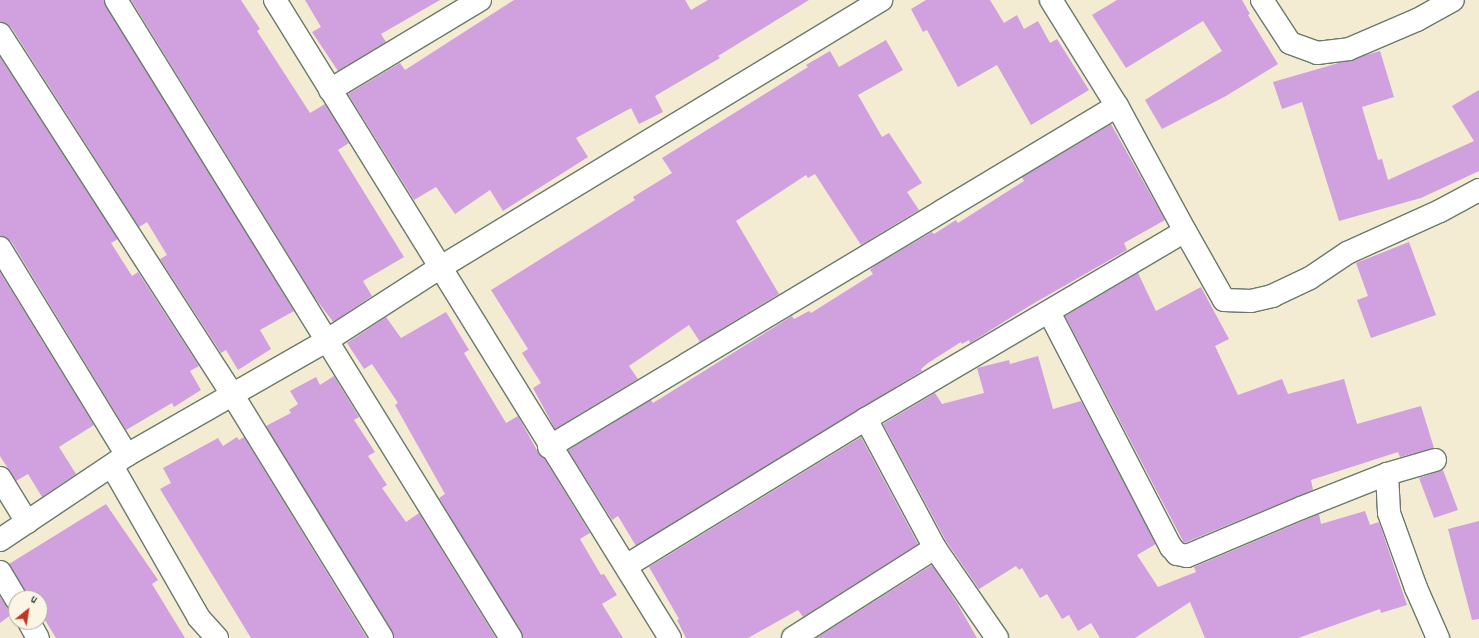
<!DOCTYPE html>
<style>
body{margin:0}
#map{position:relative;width:1479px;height:638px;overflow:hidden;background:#f3ecd2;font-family:Dekko,sans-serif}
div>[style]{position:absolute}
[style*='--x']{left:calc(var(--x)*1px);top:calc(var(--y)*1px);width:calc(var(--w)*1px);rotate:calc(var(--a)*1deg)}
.building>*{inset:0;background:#d0a1de}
.roads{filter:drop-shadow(1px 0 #697a6b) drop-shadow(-1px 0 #697a6b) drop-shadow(0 1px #697a6b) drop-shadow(0 -1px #697a6b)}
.minor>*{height:22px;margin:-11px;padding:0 11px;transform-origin:11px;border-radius:11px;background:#fff}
span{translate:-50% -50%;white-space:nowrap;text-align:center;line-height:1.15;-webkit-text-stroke:3px #fcf5e5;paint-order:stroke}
.north{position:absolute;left:8px;top:590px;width:40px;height:40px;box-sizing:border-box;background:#fcf5e5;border:1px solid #a4ab9e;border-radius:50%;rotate:30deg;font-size:11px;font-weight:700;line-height:16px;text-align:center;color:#1f3d34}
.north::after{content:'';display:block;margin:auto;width:14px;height:18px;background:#c8321e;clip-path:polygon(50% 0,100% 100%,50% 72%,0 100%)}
</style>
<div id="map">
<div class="building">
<div style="clip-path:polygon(0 0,104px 0,294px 311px,260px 330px,271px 349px,238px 370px,226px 350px,221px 353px,160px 259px,167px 255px,147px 222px,139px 227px,11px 27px,0 22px)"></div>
<div style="clip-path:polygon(131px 0,241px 0,260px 29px,257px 31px,310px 113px,325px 104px,349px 143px,338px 150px,404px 257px,363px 281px,372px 296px,333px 322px,331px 319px,315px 298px)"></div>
<div style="clip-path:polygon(305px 0,440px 0,381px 34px,386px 42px,338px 71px,312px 32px,321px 27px)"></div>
<div style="clip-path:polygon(514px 0,685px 0,691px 10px,708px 0,809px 0,718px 56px,720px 58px,655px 96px,663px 112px,639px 124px,631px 108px,576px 138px,588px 157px,503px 211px,490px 190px,455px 214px,436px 187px,414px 200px,348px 94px,400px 63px,405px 70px)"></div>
<div style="clip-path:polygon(926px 0,990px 0,1004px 23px,1017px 15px,1024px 29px,1038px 21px,1050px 43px,1057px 39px,1089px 90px,1031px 125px,997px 65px,958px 87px,927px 30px,923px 32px,911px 9px)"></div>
<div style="clip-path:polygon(1117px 0,1242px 0,1250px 14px,1248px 15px,1278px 64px,1226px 96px,1162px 129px,1145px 100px,1222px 51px,1203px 21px,1126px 68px,1092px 15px)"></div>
<div style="clip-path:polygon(886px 40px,903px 70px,858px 95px,882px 137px,889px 133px,922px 183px,907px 192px,919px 210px,861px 245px,815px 174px,808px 178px,806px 175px,736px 221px,779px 294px,700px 342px,689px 325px,629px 366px,638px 379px,555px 429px,533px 388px,541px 383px,522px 353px,528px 349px,491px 290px,635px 200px,633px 197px,672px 173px,662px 158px,808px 67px,806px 65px,830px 51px,839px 67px)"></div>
<div style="clip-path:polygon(1380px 51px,1394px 97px,1362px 107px,1378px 160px,1382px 159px,1388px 180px,1474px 141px,1452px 106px,1479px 90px,1479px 171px,1421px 198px,1339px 221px,1302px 102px,1282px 109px,1273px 82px)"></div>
<div style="clip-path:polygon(0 57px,118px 239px,111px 243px,132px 276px,138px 272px,199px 366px,190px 371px,201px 390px,174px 407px,172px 403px,126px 430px,11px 241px,0 236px)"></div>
<div style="clip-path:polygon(1111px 124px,1165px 220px,1124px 243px,1127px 250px,1031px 305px,970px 343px,969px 340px,962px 344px,961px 342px,928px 363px,921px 369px,922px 371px,636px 546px,618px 516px,612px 520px,568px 450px,651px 400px,653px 403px,792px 316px,794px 319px,809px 311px,811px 313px,873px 274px,870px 270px,874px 266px,932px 232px,934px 234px,956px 220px,958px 223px,1024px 181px,1022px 177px)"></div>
<div style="clip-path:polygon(1409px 242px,1436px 315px,1371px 338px,1357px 300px,1368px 296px,1356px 263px)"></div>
<div style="clip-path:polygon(0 272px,94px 425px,59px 447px,76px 474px,42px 497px,28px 474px,16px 481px,0 456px)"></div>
<div style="clip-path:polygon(1138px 273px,1156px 311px,1201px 287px,1229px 339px,1215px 346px,1238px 395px,1282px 379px,1288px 394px,1344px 379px,1357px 424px,1421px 406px,1434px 448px,1400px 457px,1398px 452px,1311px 480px,1313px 490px,1184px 543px,1065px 316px)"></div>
<div style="clip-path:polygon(446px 312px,469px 350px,464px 353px,506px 423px,518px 416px,539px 454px,544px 458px,590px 533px,580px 539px,601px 575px,604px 574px,617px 595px,602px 604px,623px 638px,523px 638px,439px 498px,445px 494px,395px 405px,398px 403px,372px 364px,364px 369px,347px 343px,386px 317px,401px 338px)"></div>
<div style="clip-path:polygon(1038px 356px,1053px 409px,1081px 401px,1156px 544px,1137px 555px,1158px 587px,1196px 572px,1194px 567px,1319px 514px,1321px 524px,1365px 511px,1370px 525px,1379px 522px,1407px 605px,1381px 613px,1380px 609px,1298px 638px,1205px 638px,1190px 602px,1135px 638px,1100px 638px,1091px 623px,1078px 631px,1069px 615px,1062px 619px,1047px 594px,1040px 598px,1022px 568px,1019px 570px,1016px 566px,979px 589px,946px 541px,883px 424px,935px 393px,942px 404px,984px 393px,977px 368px,1009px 360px,1010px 364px)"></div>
<div style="clip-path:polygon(334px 376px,359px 417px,354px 420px,375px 452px,368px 456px,387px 485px,382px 488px,406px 522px,419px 513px,496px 638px,394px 638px,266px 426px,291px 413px,289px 410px,298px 404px,290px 391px,316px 377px,320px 385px)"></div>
<div style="clip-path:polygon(237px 437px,239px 440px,244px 437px,367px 638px,251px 638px,160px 489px,171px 483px,163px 468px,218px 438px,223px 446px)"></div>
<div style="clip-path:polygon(861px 437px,918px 544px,803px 617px,798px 610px,748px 638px,686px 638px,677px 620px,679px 619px,649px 567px)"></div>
<div style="clip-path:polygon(1443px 470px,1458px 510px,1434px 518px,1419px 478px)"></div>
<div style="clip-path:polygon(106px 504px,158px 580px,152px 584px,185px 638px,56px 638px,40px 612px,40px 598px,28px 598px,9px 564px)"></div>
<div style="clip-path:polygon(1479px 521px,1479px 619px,1472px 620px,1448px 529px)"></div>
<div style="clip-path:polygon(932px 565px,957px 603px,977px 638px,816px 638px)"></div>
<div style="clip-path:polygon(0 597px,10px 610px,16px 611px,0 623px)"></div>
</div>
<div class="roads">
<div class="minor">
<div style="--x:116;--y:0;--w:750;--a:58.24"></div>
<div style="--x:275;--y:0;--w:750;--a:58.24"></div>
<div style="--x:1262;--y:0;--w:51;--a:56.9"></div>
<div style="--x:1290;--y:43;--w:29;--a:20"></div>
<div style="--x:1317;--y:53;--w:32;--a:-7"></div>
<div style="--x:1349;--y:49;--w:74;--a:-23.1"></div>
<div style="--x:1417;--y:20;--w:41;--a:-29.1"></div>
<div style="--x:0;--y:34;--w:428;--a:57.2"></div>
<div style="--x:232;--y:394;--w:286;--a:58.4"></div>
<div style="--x:330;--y:90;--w:175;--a:-31"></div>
<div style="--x:1185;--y:231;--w:79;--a:60.5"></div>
<div style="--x:1224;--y:300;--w:27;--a:2"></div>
<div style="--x:1251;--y:301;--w:22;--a:-13"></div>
<div style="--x:1272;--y:296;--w:42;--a:-25.3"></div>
<div style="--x:1310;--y:278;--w:45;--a:-34"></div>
<div style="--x:1347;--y:253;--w:102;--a:-24.3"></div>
<div style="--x:1440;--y:211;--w:44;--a:-28.3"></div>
<div style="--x:0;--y:248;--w:243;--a:58.5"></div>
<div style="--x:1049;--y:312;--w:265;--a:62.6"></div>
<div style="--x:1171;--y:547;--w:9;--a:49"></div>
<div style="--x:1177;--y:554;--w:10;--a:11"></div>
<div style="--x:1187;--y:556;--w:124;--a:-22.8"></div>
<div style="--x:1301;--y:508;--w:92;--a:-21.6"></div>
<div style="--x:1387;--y:474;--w:50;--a:-16.3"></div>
<div style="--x:866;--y:419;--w:146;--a:61.9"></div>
<div style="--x:935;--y:548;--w:109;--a:55.4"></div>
<div style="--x:549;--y:447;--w:662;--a:-30.98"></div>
<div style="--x:1117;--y:106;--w:125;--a:-121.9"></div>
<div style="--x:112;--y:466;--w:175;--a:60.2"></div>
<div style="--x:199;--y:618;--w:27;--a:48"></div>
<div style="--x:1387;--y:474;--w:39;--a:87"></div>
<div style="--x:1389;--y:513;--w:80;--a:70.2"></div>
<div style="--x:1416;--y:588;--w:55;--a:66.3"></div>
<div style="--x:0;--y:478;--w:52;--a:58.5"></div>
<div style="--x:0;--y:540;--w:153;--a:-33.8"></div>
<div style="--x:127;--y:455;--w:229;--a:-29.8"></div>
<div style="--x:326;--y:341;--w:137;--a:-32.8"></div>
<div style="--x:441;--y:267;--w:515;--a:-31.25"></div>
<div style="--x:626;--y:566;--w:281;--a:-31.5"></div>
<div style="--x:866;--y:419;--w:370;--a:-30.5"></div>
<div style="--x:1185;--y:231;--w:142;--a:-118.5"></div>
<div style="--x:0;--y:572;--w:31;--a:59"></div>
<div style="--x:29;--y:622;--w:18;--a:61"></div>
<div style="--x:793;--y:638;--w:168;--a:-32.4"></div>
</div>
</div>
<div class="north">U</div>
</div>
